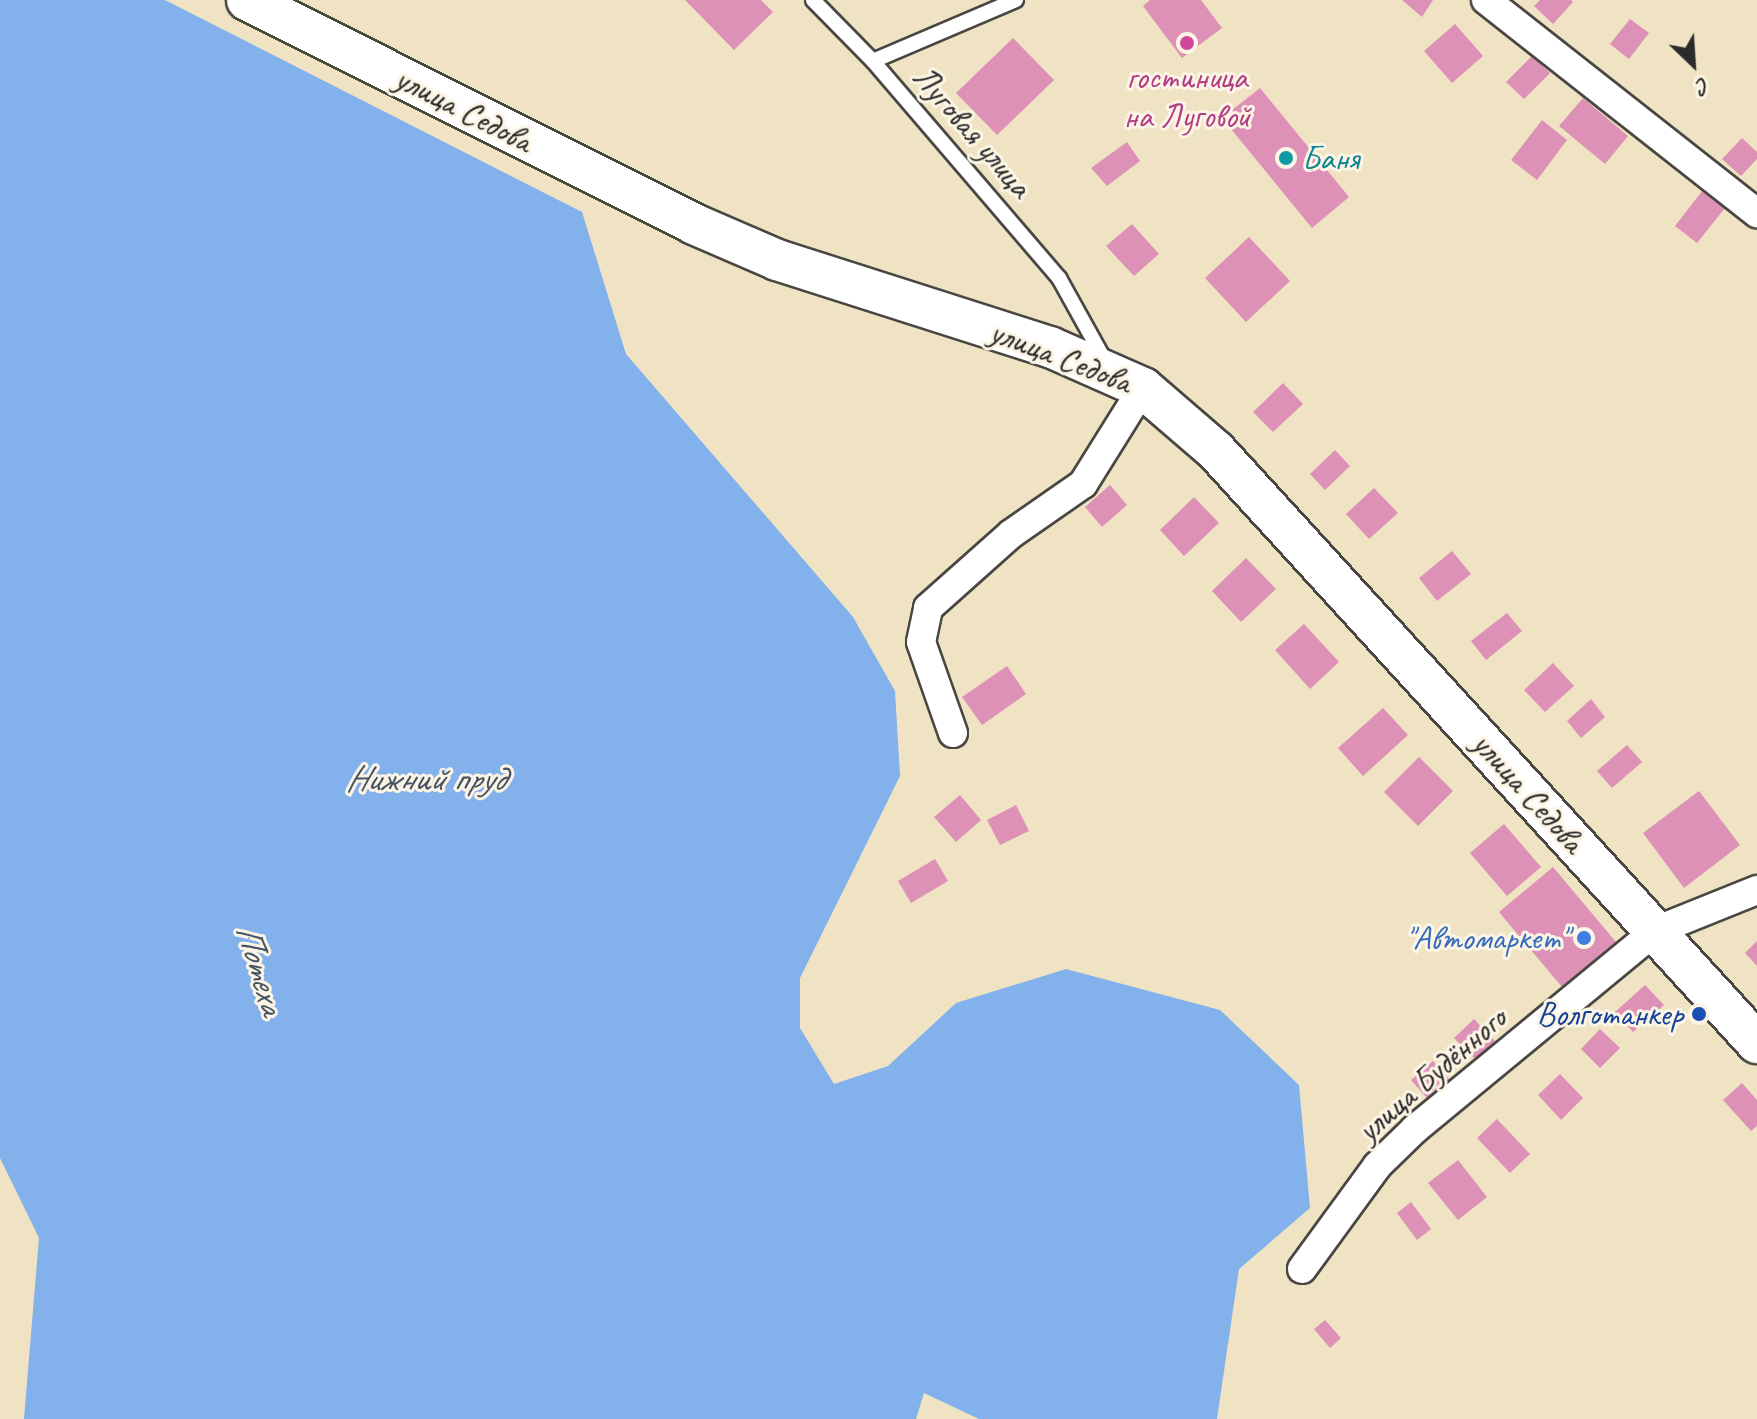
<!DOCTYPE html>
<meta charset="utf-8">
<style>
body{margin:0}
#map{position:relative;width:1757px;height:1419px;overflow:hidden;background:#efe3c4;font-family:Caveat,sans-serif}
div>[style]{position:absolute}
[style*='--x']{left:calc(var(--x)*1px);top:calc(var(--y)*1px);width:calc(var(--w)*1px);rotate:calc(var(--a)*1deg)}
.water>*{inset:0;background:#82b1ec}
.building>*{inset:0;background:#dd91b6}
.roads{filter:drop-shadow(2px 0 #484742) drop-shadow(-2px 0 #484742) drop-shadow(0 2px #484742) drop-shadow(0 -2px #484742)}
.lane>*{height:14px;margin:-7px;padding:0 7px;transform-origin:7px;border-radius:7px;background:#fff}
.street>*{height:28px;margin:-14px;padding:0 14px;transform-origin:14px;border-radius:14px;background:#fff}
.secondary>*{height:40px;margin:-20px;padding:0 20px;transform-origin:20px;border-radius:20px;background:#fff}
.dots>*{width:22px;height:22px;translate:-50% -50%;box-sizing:border-box;border:4px solid #fcf5e5;border-radius:50%}
span{translate:-50% -50%;white-space:nowrap;text-align:center;line-height:1.15;-webkit-text-stroke:6px #fcf5e5;paint-order:stroke}
.hotel-label{font-size:34px;color:#b23c85}
.street-label{font-size:34px;color:#2b2b2b}
.culture-label{font-size:34px;color:#0d838f}
.left{translate:0 -50%;text-align:left}
.shop-label{font-size:34px;color:#366cbe}
.right{translate:-100% -50%;text-align:right}
.transit-label{font-size:34px;color:#164399}
.water-label{font-size:36px;color:#455365;font-style:italic}
.north{position:absolute;left:1653px;top:24px;width:80px;height:80px;-webkit-text-stroke:6px #fcf5e5;paint-order:stroke;rotate:155deg;font-size:22px;font-weight:700;line-height:32px;text-align:center;color:#2b2b2b}
.north::after{content:'';display:block;margin:auto;width:28px;height:36px;background:#2b2b2b;clip-path:polygon(50% 0,100% 100%,50% 72%,0 100%)}
</style>
<div id="map">
<div class="water">
<div style="clip-path:polygon(0 0,165px 0,582px 212px,626px 354px,853px 617px,895px 691px,900px 776px,800px 978px,800px 1028px,834px 1084px,888px 1066px,956px 1003px,1066px 969px,1220px 1010px,1299px 1085px,1310px 1208px,1239px 1269px,1217px 1419px,979px 1419px,924px 1393px,916px 1419px,24px 1419px,39px 1238px,0 1158px)"></div>
</div>
<div class="building">
<div style="clip-path:polygon(685px 0,761px 0,773px 12px,734px 50px)"></div>
<div style="clip-path:polygon(1150px 0,1201px 0,1222px 28px,1182px 58px,1143px 6px)"></div>
<div style="clip-path:polygon(1402px 0,1433px 0,1422px 17px)"></div>
<div style="clip-path:polygon(1540px 0,1571px 0,1573px 2px,1553px 24px,1534px 6px)"></div>
<div style="clip-path:polygon(1630px 19px,1649px 33px,1629px 59px,1610px 44px)"></div>
<div style="clip-path:polygon(1455px 24px,1483px 56px,1452px 83px,1424px 51px)"></div>
<div style="clip-path:polygon(1013px 38px,1054px 80px,997px 135px,956px 93px)"></div>
<div style="clip-path:polygon(1532px 56px,1550px 73px,1524px 99px,1506px 82px)"></div>
<div style="clip-path:polygon(1260px 88px,1349px 197px,1312px 228px,1222px 118px)"></div>
<div style="clip-path:polygon(1583px 98px,1628px 136px,1605px 164px,1559px 126px)"></div>
<div style="clip-path:polygon(1542px 120px,1567px 140px,1537px 180px,1511px 160px)"></div>
<div style="clip-path:polygon(1742px 138px,1757px 152px,1757px 159px,1741px 176px,1722px 159px)"></div>
<div style="clip-path:polygon(1127px 142px,1140px 161px,1107px 186px,1091px 168px)"></div>
<div style="clip-path:polygon(1703px 190px,1725px 208px,1697px 243px,1675px 226px)"></div>
<div style="clip-path:polygon(1132px 224px,1159px 254px,1134px 276px,1106px 246px)"></div>
<div style="clip-path:polygon(1249px 237px,1290px 281px,1246px 322px,1205px 278px)"></div>
<div style="clip-path:polygon(1283px 383px,1303px 404px,1273px 432px,1253px 412px)"></div>
<div style="clip-path:polygon(1335px 450px,1350px 466px,1325px 490px,1310px 474px)"></div>
<div style="clip-path:polygon(1110px 485px,1127px 505px,1102px 527px,1085px 507px)"></div>
<div style="clip-path:polygon(1374px 488px,1398px 513px,1369px 539px,1346px 514px)"></div>
<div style="clip-path:polygon(1194px 497px,1219px 523px,1184px 556px,1160px 530px)"></div>
<div style="clip-path:polygon(1452px 551px,1471px 574px,1437px 601px,1419px 578px)"></div>
<div style="clip-path:polygon(1246px 558px,1276px 589px,1241px 622px,1212px 591px)"></div>
<div style="clip-path:polygon(1507px 613px,1522px 631px,1486px 660px,1471px 641px)"></div>
<div style="clip-path:polygon(1304px 624px,1339px 662px,1310px 689px,1275px 650px)"></div>
<div style="clip-path:polygon(1553px 663px,1574px 686px,1545px 712px,1524px 690px)"></div>
<div style="clip-path:polygon(1007px 666px,1026px 694px,982px 725px,962px 697px)"></div>
<div style="clip-path:polygon(1591px 699px,1605px 717px,1581px 738px,1567px 721px)"></div>
<div style="clip-path:polygon(1383px 708px,1408px 735px,1363px 776px,1338px 748px)"></div>
<div style="clip-path:polygon(1627px 745px,1642px 762px,1612px 788px,1597px 771px)"></div>
<div style="clip-path:polygon(1419px 757px,1453px 791px,1418px 826px,1384px 792px)"></div>
<div style="clip-path:polygon(1699px 791px,1740px 845px,1684px 888px,1643px 833px)"></div>
<div style="clip-path:polygon(960px 795px,981px 820px,956px 842px,934px 817px)"></div>
<div style="clip-path:polygon(1016px 805px,1029px 831px,1000px 845px,987px 820px)"></div>
<div style="clip-path:polygon(1504px 824px,1541px 867px,1507px 896px,1470px 853px)"></div>
<div style="clip-path:polygon(935px 859px,948px 881px,911px 903px,898px 881px)"></div>
<div style="clip-path:polygon(1553px 867px,1616px 942px,1562px 987px,1499px 912px)"></div>
<div style="clip-path:polygon(1757px 941px,1757px 966px,1745px 953px)"></div>
<div style="clip-path:polygon(1645px 985px,1664px 1005px,1633px 1032px,1615px 1012px)"></div>
<div style="clip-path:polygon(1474px 1019px,1495px 1041px,1476px 1060px,1454px 1038px)"></div>
<div style="clip-path:polygon(1600px 1029px,1620px 1048px,1600px 1068px,1581px 1049px)"></div>
<div style="clip-path:polygon(1433px 1061px,1449px 1079px,1427px 1098px,1411px 1080px)"></div>
<div style="clip-path:polygon(1560px 1074px,1583px 1098px,1561px 1120px,1538px 1095px)"></div>
<div style="clip-path:polygon(1742px 1083px,1757px 1100px,1757px 1126px,1751px 1131px,1723px 1100px)"></div>
<div style="clip-path:polygon(1497px 1119px,1530px 1154px,1510px 1173px,1477px 1138px)"></div>
<div style="clip-path:polygon(1458px 1160px,1487px 1197px,1458px 1220px,1428px 1183px)"></div>
<div style="clip-path:polygon(1411px 1202px,1431px 1229px,1417px 1240px,1397px 1213px)"></div>
<div style="clip-path:polygon(1325px 1320px,1341px 1338px,1330px 1348px,1314px 1329px)"></div>
</div>
<div class="roads">
<div class="lane">
<div style="--x:813;--y:0;--w:86;--a:45.5"></div>
<div style="--x:1016;--y:0;--w:155;--a:156.9"></div>
<div style="--x:873;--y:61;--w:286;--a:49.4"></div>
<div style="--x:1059;--y:278;--w:95;--a:61"></div>
</div>
<div class="street">
<div style="--x:1486;--y:0;--w:345;--a:38.2"></div>
<div style="--x:953;--y:733;--w:96;--a:-109.4"></div>
<div style="--x:921;--y:642;--w:35;--a:-78"></div>
<div style="--x:928;--y:608;--w:111;--a:-41.7"></div>
<div style="--x:1011;--y:534;--w:88;--a:-34.8"></div>
<div style="--x:1083;--y:484;--w:113;--a:-58"></div>
<div style="--x:1302;--y:1269;--w:127;--a:-53.9"></div>
<div style="--x:1377;--y:1166;--w:53;--a:-44.2"></div>
<div style="--x:1415;--y:1129;--w:311;--a:-39.5"></div>
<div style="--x:1655;--y:931;--w:110;--a:-21.9"></div>
</div>
<div class="secondary">
<div style="--x:247;--y:0;--w:500;--a:26.6"></div>
<div style="--x:694;--y:224;--w:90;--a:23.4"></div>
<div style="--x:777;--y:260;--w:287;--a:17.7"></div>
<div style="--x:1050;--y:347;--w:102;--a:23.8"></div>
<div style="--x:1143;--y:388;--w:96;--a:40.8"></div>
<div style="--x:1216;--y:451;--w:802;--a:47.58"></div>
</div>
</div>
<div class="dots">
<div style="left:1187px;top:43px;background:#d1479c"></div>
<div style="left:1286px;top:158px;background:#0f9aa8"></div>
<div style="left:1584px;top:938px;background:#3f7fe0"></div>
<div style="left:1699px;top:1014px;background:#1a4fb4"></div>
</div>
<div class="hotel-label">
<span style="left:1187px;top:96px">гостиница<br>на Луговой</span>
</div>
<div class="street-label">
<span style="left:464px;top:109px;rotate:27deg">улица Седова</span>
<span style="left:973px;top:131px;rotate:49deg">Луговая улица</span>
<span style="left:1061px;top:356px;rotate:21deg">улица Седова</span>
<span style="left:1529px;top:792px;rotate:48deg">улица Седова</span>
<span style="left:1431px;top:1074px;rotate:-41deg">улица Будённого</span>
</div>
<div class="culture-label">
<span class="left" style="left:1302px;top:158px">Баня</span>
</div>
<div class="shop-label">
<span class="right" style="left:1568px;top:938px">"Автомаркет"</span>
</div>
<div class="transit-label">
<span class="right" style="left:1683px;top:1014px">Волготанкер</span>
</div>
<div class="water-label">
<span style="left:425px;top:779px">Нижний пруд</span>
<span style="left:260px;top:969px;rotate:73deg">Потеха</span>
</div>
<div class="north">С</div>
</div>
